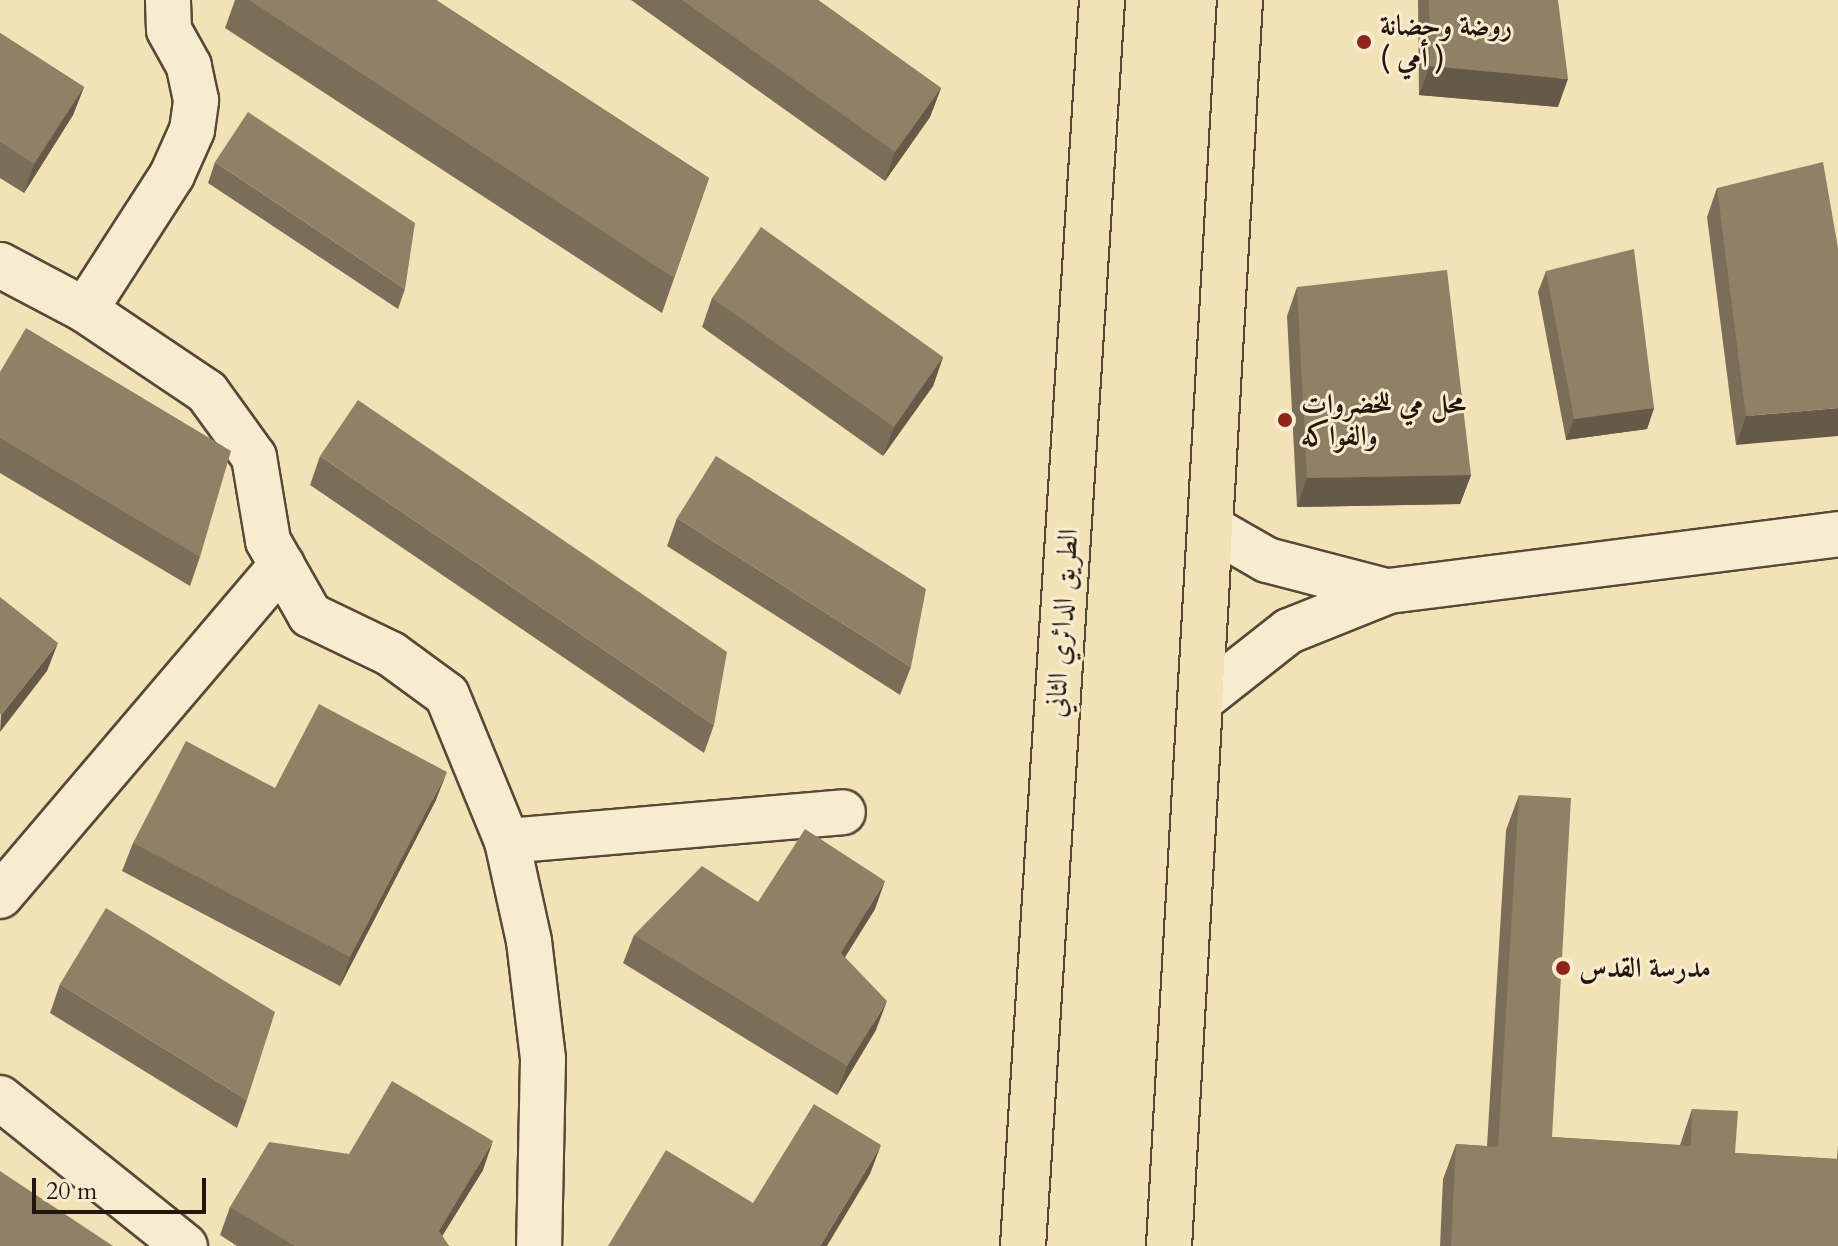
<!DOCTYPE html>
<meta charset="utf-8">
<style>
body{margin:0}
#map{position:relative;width:1838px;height:1246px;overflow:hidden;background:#f4e2b7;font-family:Cardo,Amiri,serif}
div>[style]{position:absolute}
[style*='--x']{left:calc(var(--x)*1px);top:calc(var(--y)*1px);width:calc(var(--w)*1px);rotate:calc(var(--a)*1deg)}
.roads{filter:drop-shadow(2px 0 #564938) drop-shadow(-2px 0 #564938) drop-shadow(0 2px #564938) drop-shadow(0 -2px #564938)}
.minor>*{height:44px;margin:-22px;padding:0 22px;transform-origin:22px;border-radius:22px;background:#f8ecd0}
.primary>*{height:44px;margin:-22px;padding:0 22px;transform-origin:22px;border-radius:22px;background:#f4e2b7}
.wall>*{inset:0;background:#7b6e58}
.shaded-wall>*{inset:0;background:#645a47}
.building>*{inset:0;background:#8f8066}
.dots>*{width:22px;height:22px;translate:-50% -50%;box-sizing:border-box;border:4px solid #f8ecd0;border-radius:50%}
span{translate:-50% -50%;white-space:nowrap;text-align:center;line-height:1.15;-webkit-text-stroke:6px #f8ecd0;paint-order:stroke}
.poi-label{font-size:28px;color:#22160e;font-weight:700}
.left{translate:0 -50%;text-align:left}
.street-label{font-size:28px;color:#22160e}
.scale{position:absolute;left:32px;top:1178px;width:174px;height:36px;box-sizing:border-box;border:4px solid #22160e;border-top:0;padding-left:10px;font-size:24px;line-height:28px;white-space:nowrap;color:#22160e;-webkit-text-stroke:6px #f8ecd0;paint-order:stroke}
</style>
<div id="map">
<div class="roads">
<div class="minor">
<div style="--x:0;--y:265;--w:96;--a:27.9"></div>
<div style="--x:85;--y:310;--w:147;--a:33.9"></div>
<div style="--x:207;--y:392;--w:80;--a:54.1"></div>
<div style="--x:254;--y:457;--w:85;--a:80.5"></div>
<div style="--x:268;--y:541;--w:85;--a:60.4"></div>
<div style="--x:310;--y:615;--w:90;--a:25.7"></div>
<div style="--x:391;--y:654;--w:69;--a:36.2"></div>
<div style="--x:447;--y:695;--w:158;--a:67.7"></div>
<div style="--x:507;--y:841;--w:102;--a:77.6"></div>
<div style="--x:529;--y:941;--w:119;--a:83.2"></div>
<div style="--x:543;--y:1059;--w:187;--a:91.2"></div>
<div style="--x:85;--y:310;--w:161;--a:-57.2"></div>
<div style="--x:172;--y:175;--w:49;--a:-66"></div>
<div style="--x:192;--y:130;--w:30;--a:-82"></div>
<div style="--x:196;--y:100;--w:35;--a:-102"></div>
<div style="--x:189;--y:66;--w:41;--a:-119.1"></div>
<div style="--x:169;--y:30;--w:30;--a:-92"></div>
<div style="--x:1213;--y:529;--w:62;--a:29.9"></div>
<div style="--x:1267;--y:560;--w:119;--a:14.6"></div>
<div style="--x:1205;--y:697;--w:107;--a:-38.2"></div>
<div style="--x:1289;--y:631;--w:108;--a:-21.8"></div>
<div style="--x:1389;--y:591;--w:453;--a:-7.2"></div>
<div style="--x:507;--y:841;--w:337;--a:-4.9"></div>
<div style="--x:0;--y:896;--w:435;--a:-49.6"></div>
<div style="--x:0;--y:1098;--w:237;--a:38.7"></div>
</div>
<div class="primary">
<div style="--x:1023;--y:1246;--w:1249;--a:-86.37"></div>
<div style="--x:1169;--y:1246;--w:1248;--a:-86.74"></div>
</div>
</div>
<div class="wall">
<div style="clip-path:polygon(235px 0,436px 0,709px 178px,662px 313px,225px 28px)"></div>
<div style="clip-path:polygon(631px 0,818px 0,941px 88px,930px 117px,885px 181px)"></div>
<div style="clip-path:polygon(1418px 0,1558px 0,1558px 107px,1419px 95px)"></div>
<div style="clip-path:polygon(0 33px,84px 87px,73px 115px,24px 193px,0 178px)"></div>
<div style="clip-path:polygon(215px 162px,405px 289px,398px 309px,208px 183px)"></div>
<div style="clip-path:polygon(1717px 188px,1838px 248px,1736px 445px,1707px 217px)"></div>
<div style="clip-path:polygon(1546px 271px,1654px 408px,1647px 429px,1566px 440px,1538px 292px)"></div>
<div style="clip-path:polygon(1297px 287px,1471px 475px,1460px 504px,1297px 507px,1287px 316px)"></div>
<div style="clip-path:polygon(712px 298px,943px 357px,933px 386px,883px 456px,702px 327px)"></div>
<div style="clip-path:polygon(0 372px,200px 557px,190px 586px,0 473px)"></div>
<div style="clip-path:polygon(320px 456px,714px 725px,704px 753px,310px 485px)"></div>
<div style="clip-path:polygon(677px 518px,911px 667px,900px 695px,667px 546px)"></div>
<div style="clip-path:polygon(275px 788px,436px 800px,340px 986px,122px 871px,133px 843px)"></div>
<div style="clip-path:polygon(1519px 795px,1552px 1137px,1680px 1145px,1692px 1109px,1735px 1153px,1837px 1159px,1838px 1144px,1838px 1246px,1440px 1246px,1443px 1179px,1456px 1144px,1487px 1146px,1506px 830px)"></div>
<div style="clip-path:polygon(875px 909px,845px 957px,876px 1030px,837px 1095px,623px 963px,634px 935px)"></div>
<div style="clip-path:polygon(60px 984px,247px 1100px,237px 1128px,50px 1013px)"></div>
<div style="clip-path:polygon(349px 1154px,483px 1170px,442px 1236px,449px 1246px,237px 1246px,220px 1235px,230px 1207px)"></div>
</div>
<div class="shaded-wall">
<div style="clip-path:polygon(1430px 66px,1568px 79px,1558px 107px,1419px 95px)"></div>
<div style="clip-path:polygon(84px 87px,73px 115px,24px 193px,34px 164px)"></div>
<div style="clip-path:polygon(941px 88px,930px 117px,885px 181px,895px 152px)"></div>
<div style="clip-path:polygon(943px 357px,933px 386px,883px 456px,894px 427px)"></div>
<div style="clip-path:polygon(1654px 408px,1647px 429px,1566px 440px,1574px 419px)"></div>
<div style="clip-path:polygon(1838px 408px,1838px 436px,1736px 445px,1746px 416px)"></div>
<div style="clip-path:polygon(1471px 475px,1460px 504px,1297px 507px,1307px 478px)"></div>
<div style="clip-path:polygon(58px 643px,47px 671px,0 732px,1px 715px)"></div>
<div style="clip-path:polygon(447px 772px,436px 800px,340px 986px,350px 957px)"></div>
<div style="clip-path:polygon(885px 881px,875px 909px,830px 981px,841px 953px)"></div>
<div style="clip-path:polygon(887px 1001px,876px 1030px,837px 1095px,847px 1066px)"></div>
<div style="clip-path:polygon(493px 1141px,483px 1170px,436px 1246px,439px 1231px)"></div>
<div style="clip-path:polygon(881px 1145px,870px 1174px,827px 1246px,820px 1246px)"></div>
</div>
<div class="building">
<div style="clip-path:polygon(249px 0,436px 0,709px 178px,674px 278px)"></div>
<div style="clip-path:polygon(682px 0,818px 0,941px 88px,895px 152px)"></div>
<div style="clip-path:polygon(1429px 0,1558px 0,1568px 79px,1430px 66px)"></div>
<div style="clip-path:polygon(0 33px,84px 87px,34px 164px,0 142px)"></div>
<div style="clip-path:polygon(248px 112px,415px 223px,405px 289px,215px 162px)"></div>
<div style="clip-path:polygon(1823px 162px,1838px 248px,1838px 408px,1746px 416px,1717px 188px)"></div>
<div style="clip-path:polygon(761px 227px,943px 357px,894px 427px,712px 298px)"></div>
<div style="clip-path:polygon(1634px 249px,1654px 408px,1574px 419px,1546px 271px)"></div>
<div style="clip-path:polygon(1447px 270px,1471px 475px,1307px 478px,1297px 287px)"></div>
<div style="clip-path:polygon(26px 328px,231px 451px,200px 557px,0 438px,0 372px)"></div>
<div style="clip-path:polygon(358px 400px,727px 652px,714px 725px,320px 456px)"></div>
<div style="clip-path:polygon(716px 456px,926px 589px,911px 667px,677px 518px)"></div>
<div style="clip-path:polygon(0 597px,58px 643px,1px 715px,0 714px)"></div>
<div style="clip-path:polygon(319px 704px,447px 772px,350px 957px,133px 843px,186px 741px,275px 788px)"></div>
<div style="clip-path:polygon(1519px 795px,1571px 798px,1552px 1137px,1691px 1146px,1692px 1109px,1738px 1111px,1735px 1153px,1838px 1159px,1838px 1246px,1451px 1246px,1456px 1144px,1498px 1147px)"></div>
<div style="clip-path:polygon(805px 829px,885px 881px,841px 953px,887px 1001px,847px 1066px,634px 935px,702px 866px,758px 902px)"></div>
<div style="clip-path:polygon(106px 908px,275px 1012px,247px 1100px,60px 984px)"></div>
<div style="clip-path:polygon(392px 1081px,493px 1141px,439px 1231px,449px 1246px,295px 1246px,230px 1207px,269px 1142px,349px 1154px)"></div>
<div style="clip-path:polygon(814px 1104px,881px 1145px,820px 1246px,608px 1246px,666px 1150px,753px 1203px)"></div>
<div style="clip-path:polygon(0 1171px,113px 1246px,0 1246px)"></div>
</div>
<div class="dots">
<div style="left:1364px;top:42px;background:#8f2418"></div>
<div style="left:1285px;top:420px;background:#8f2418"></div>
<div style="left:1563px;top:968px;background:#8f2418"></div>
</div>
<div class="poi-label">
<span class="left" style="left:1380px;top:42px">روضة وحضانة<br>( أمي )</span>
<span class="left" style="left:1301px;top:420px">محل مي للخضروات<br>والفواكه</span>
<span class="left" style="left:1579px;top:968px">مدرسة القدس</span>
</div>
<div class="street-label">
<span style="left:1062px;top:623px;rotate:-86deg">الطريق الدائري الثاني</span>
</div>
<div class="scale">20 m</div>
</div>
